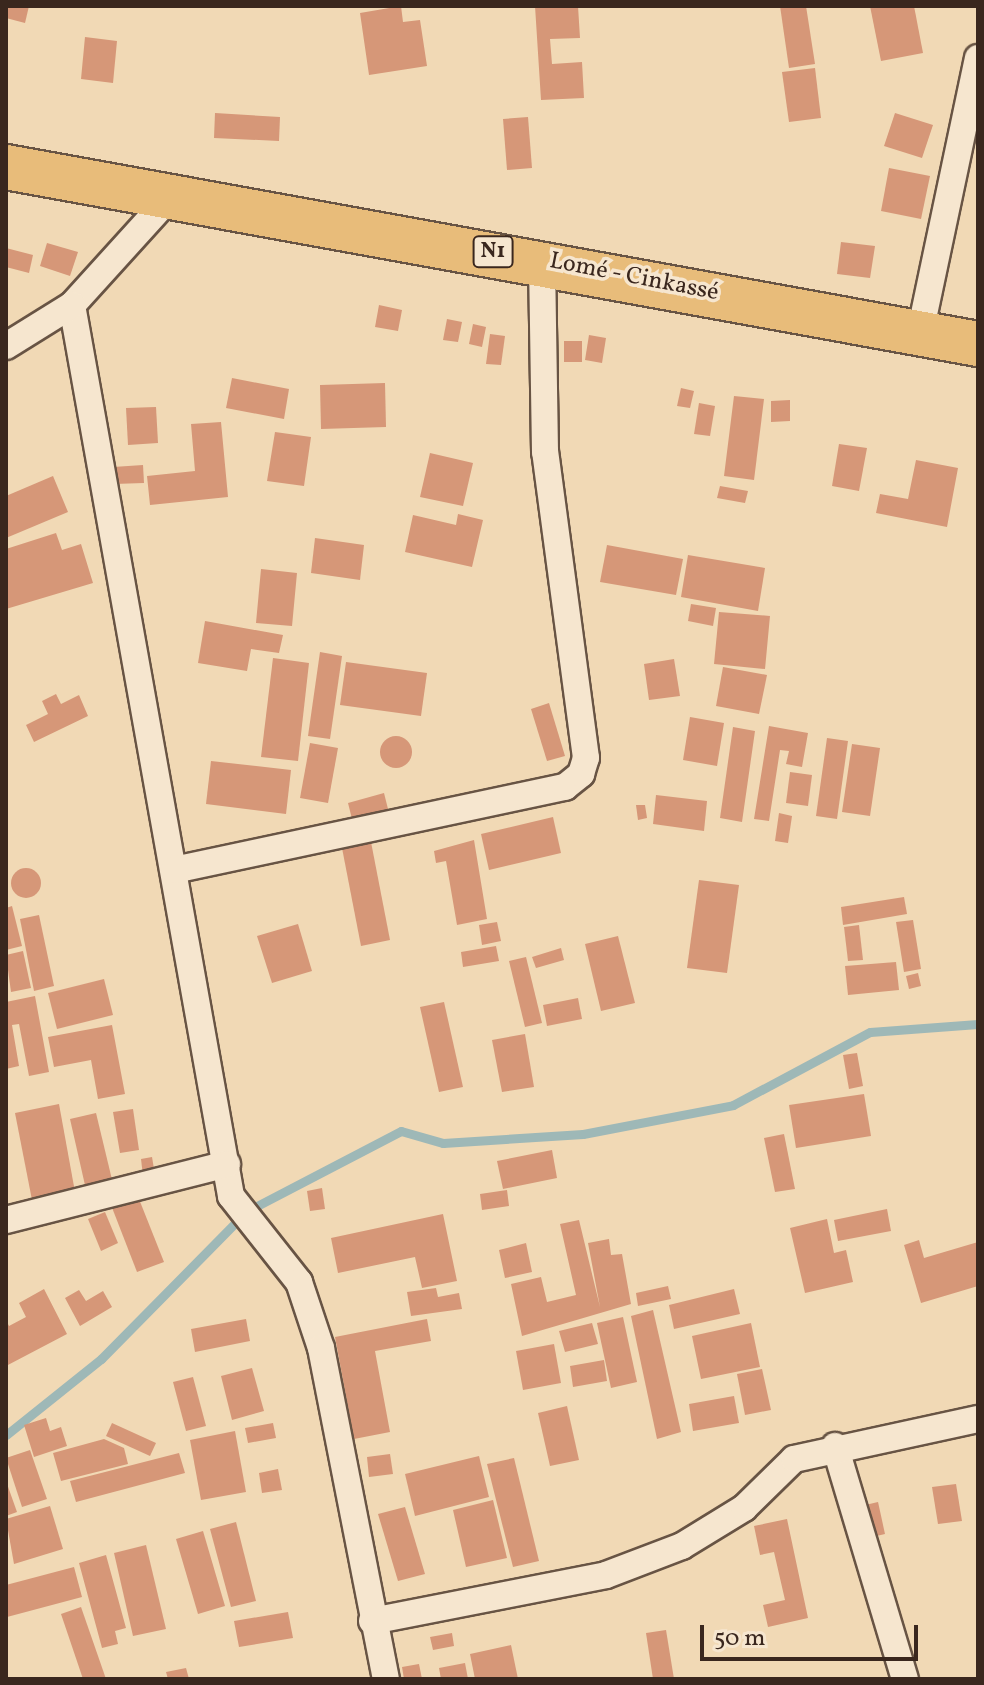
<!DOCTYPE html>
<meta charset="utf-8">
<style>
body{margin:0}
#map{position:relative;width:984px;height:1685px;overflow:hidden;background:#f1d9b5;font-family:Vollkorn,serif}
div>[style]{position:absolute}
[style*='--x']{left:calc(var(--x)*1px);top:calc(var(--y)*1px);width:calc(var(--w)*1px);rotate:calc(var(--a)*1deg)}
.stream>*{height:9px;margin:-4.5px;padding:0 4.5px;transform-origin:4.5px;border-radius:4.5px;background:#9eb8b7}
.building>*{inset:0;background:#d69778}
.round{border-radius:50%}
.roads{filter:drop-shadow(2px 0 #685444) drop-shadow(-2px 0 #685444) drop-shadow(0 2px #685444) drop-shadow(0 -2px #685444)}
.minor>*{height:26px;margin:-13px;padding:0 13px;transform-origin:13px;border-radius:13px;background:#f6e6cf}
.trunk>*{height:44px;margin:-22px;padding:0 22px;transform-origin:22px;border-radius:22px;background:#e8bc7a}
span{translate:-50% -50%;white-space:nowrap;text-align:center;line-height:1.15;-webkit-text-stroke:7px #f6e6cf;paint-order:stroke}
.shield-label span{padding:2px 6px;background:#f6e6cf;border:2px solid;border-radius:6px;-webkit-text-stroke-width:0}
.shield-label{font-size:22px;color:#3a271e;font-weight:700}
.street-label{font-size:24px;color:#3a271e}
.frame{position:absolute;inset:0;border:8px solid #3a271e;pointer-events:none}
.scale{position:absolute;left:700px;top:1625px;width:218px;height:36px;box-sizing:border-box;border:4px solid #3a271e;border-top:0;padding-left:10px;font-size:24px;line-height:28px;white-space:nowrap;color:#3a271e;-webkit-text-stroke:6px #f6e6cf;paint-order:stroke}
</style>
<div id="map">
<div class="stream">
<div style="--x:251;--y:1209;--w:169;--a:-27.5"></div>
<div style="--x:401;--y:1131;--w:44;--a:15.9"></div>
<div style="--x:443;--y:1143;--w:140;--a:-3.7"></div>
<div style="--x:583;--y:1134;--w:153;--a:-10.9"></div>
<div style="--x:733;--y:1105;--w:155;--a:-28.1"></div>
<div style="--x:870;--y:1032;--w:108;--a:-4.2"></div>
<div style="--x:6;--y:1435;--w:122;--a:-38.7"></div>
<div style="--x:101;--y:1359;--w:190;--a:-45.4"></div>
</div>
<div class="building">
<div style="clip-path:polygon(6px 6px,29px 6px,25px 23px,6px 18px)"></div>
<div style="clip-path:polygon(401px 6px,403px 22px,420px 20px,427px 66px,369px 75px,360px 13px)"></div>
<div style="clip-path:polygon(535px 6px,578px 6px,580px 38px,550px 39px,552px 64px,582px 62px,584px 98px,541px 100px)"></div>
<div style="clip-path:polygon(780px 6px,806px 6px,815px 64px,789px 68px)"></div>
<div style="clip-path:polygon(870px 6px,914px 6px,923px 53px,881px 61px)"></div>
<div style="clip-path:polygon(85px 37px,117px 41px,113px 83px,81px 79px)"></div>
<div style="clip-path:polygon(815px 68px,821px 118px,789px 122px,782px 72px)"></div>
<div style="clip-path:polygon(215px 113px,280px 117px,279px 141px,214px 138px)"></div>
<div style="clip-path:polygon(895px 113px,933px 125px,922px 158px,884px 146px)"></div>
<div style="clip-path:polygon(528px 117px,532px 168px,507px 170px,503px 119px)"></div>
<div style="clip-path:polygon(889px 168px,930px 176px,921px 219px,881px 211px)"></div>
<div style="clip-path:polygon(841px 242px,875px 246px,870px 278px,837px 274px)"></div>
<div style="clip-path:polygon(47px 243px,78px 252px,70px 276px,40px 266px)"></div>
<div style="clip-path:polygon(6px 248px,33px 255px,29px 273px,6px 267px)"></div>
<div style="clip-path:polygon(379px 305px,402px 310px,398px 331px,375px 327px)"></div>
<div style="clip-path:polygon(447px 319px,462px 322px,458px 342px,443px 340px)"></div>
<div style="clip-path:polygon(473px 324px,486px 327px,482px 347px,469px 344px)"></div>
<div style="clip-path:polygon(490px 334px,505px 336px,501px 365px,486px 364px)"></div>
<div style="clip-path:polygon(589px 335px,606px 338px,602px 363px,585px 360px)"></div>
<div style="clip-path:polygon(564px 341px,582px 341px,582px 362px,564px 362px)"></div>
<div style="clip-path:polygon(232px 378px,289px 389px,284px 419px,226px 408px)"></div>
<div style="clip-path:polygon(385px 383px,386px 427px,321px 429px,320px 385px)"></div>
<div style="clip-path:polygon(681px 388px,694px 391px,690px 408px,677px 406px)"></div>
<div style="clip-path:polygon(734px 396px,764px 399px,754px 480px,724px 476px)"></div>
<div style="clip-path:polygon(790px 400px,790px 421px,771px 422px,771px 401px)"></div>
<div style="clip-path:polygon(699px 403px,715px 406px,710px 436px,694px 434px)"></div>
<div style="clip-path:polygon(156px 407px,158px 443px,128px 445px,126px 408px)"></div>
<div style="clip-path:polygon(221px 422px,228px 497px,150px 505px,147px 476px,195px 471px,191px 424px)"></div>
<div style="clip-path:polygon(275px 432px,311px 437px,304px 486px,267px 481px)"></div>
<div style="clip-path:polygon(839px 444px,867px 448px,859px 491px,832px 486px)"></div>
<div style="clip-path:polygon(430px 453px,473px 463px,463px 506px,420px 497px)"></div>
<div style="clip-path:polygon(916px 460px,958px 468px,947px 527px,876px 513px,880px 494px,908px 499px)"></div>
<div style="clip-path:polygon(143px 465px,144px 483px,114px 484px,113px 467px)"></div>
<div style="clip-path:polygon(53px 476px,68px 512px,6px 538px,6px 496px)"></div>
<div style="clip-path:polygon(720px 486px,748px 491px,745px 503px,717px 498px)"></div>
<div style="clip-path:polygon(458px 514px,483px 520px,472px 567px,405px 552px,413px 515px,456px 525px)"></div>
<div style="clip-path:polygon(56px 533px,62px 550px,81px 544px,93px 583px,6px 609px,6px 549px)"></div>
<div style="clip-path:polygon(315px 538px,364px 545px,360px 580px,311px 573px)"></div>
<div style="clip-path:polygon(607px 545px,683px 559px,676px 595px,600px 582px)"></div>
<div style="clip-path:polygon(688px 555px,765px 568px,758px 611px,681px 597px)"></div>
<div style="clip-path:polygon(261px 569px,297px 573px,292px 626px,256px 623px)"></div>
<div style="clip-path:polygon(691px 604px,716px 608px,713px 626px,688px 621px)"></div>
<div style="clip-path:polygon(719px 612px,770px 616px,765px 669px,714px 664px)"></div>
<div style="clip-path:polygon(205px 621px,283px 635px,279px 653px,251px 649px,247px 671px,198px 663px)"></div>
<div style="clip-path:polygon(320px 652px,342px 656px,330px 739px,308px 736px)"></div>
<div style="clip-path:polygon(273px 658px,309px 663px,298px 761px,261px 757px)"></div>
<div style="clip-path:polygon(674px 659px,680px 696px,649px 700px,644px 664px)"></div>
<div style="clip-path:polygon(346px 662px,427px 673px,421px 716px,340px 705px)"></div>
<div style="clip-path:polygon(723px 667px,767px 675px,759px 714px,716px 706px)"></div>
<div style="clip-path:polygon(56px 694px,61px 704px,79px 695px,88px 716px,34px 742px,26px 725px,48px 714px,42px 701px)"></div>
<div style="clip-path:polygon(549px 703px,565px 756px,547px 761px,531px 709px)"></div>
<div style="clip-path:polygon(690px 717px,724px 723px,717px 766px,683px 760px)"></div>
<div style="clip-path:polygon(769px 726px,808px 733px,802px 767px,786px 764px,789px 751px,780px 750px,769px 821px,754px 819px)"></div>
<div style="clip-path:polygon(733px 727px,755px 731px,742px 822px,720px 818px)"></div>
<div class="round" style="left:380px;top:736px;width:32px;height:32px"></div>
<div style="clip-path:polygon(827px 738px,848px 741px,837px 819px,816px 816px)"></div>
<div style="clip-path:polygon(310px 743px,338px 748px,328px 803px,300px 798px)"></div>
<div style="clip-path:polygon(852px 744px,880px 748px,870px 816px,842px 812px)"></div>
<div style="clip-path:polygon(211px 761px,291px 770px,286px 814px,206px 804px)"></div>
<div style="clip-path:polygon(790px 772px,812px 775px,808px 806px,786px 803px)"></div>
<div style="clip-path:polygon(384px 793px,389px 813px,353px 823px,348px 803px)"></div>
<div style="clip-path:polygon(656px 795px,707px 801px,704px 831px,653px 824px)"></div>
<div style="clip-path:polygon(636px 805px,645px 805px,647px 818px,638px 820px)"></div>
<div style="clip-path:polygon(779px 813px,792px 816px,788px 843px,775px 841px)"></div>
<div style="clip-path:polygon(553px 817px,561px 853px,489px 870px,481px 834px)"></div>
<div style="clip-path:polygon(474px 840px,487px 919px,457px 925px,446px 861px,436px 863px,434px 851px)"></div>
<div style="clip-path:polygon(371px 842px,390px 940px,361px 946px,342px 848px)"></div>
<div class="round" style="left:11px;top:868px;width:30px;height:30px"></div>
<div style="clip-path:polygon(699px 880px,739px 885px,727px 973px,687px 968px)"></div>
<div style="clip-path:polygon(904px 897px,907px 914px,843px 925px,841px 907px)"></div>
<div style="clip-path:polygon(12px 906px,22px 946px,6px 950px,6px 908px)"></div>
<div style="clip-path:polygon(39px 915px,54px 986px,34px 991px,20px 919px)"></div>
<div style="clip-path:polygon(913px 920px,921px 969px,904px 972px,896px 922px)"></div>
<div style="clip-path:polygon(497px 922px,501px 941px,482px 945px,479px 925px)"></div>
<div style="clip-path:polygon(298px 924px,312px 971px,272px 983px,257px 936px)"></div>
<div style="clip-path:polygon(859px 925px,863px 960px,848px 961px,844px 927px)"></div>
<div style="clip-path:polygon(618px 936px,635px 1003px,601px 1011px,585px 944px)"></div>
<div style="clip-path:polygon(496px 946px,499px 961px,463px 967px,461px 952px)"></div>
<div style="clip-path:polygon(561px 948px,564px 960px,536px 968px,532px 957px)"></div>
<div style="clip-path:polygon(23px 951px,31px 988px,11px 992px,6px 955px)"></div>
<div style="clip-path:polygon(526px 957px,542px 1023px,525px 1027px,509px 961px)"></div>
<div style="clip-path:polygon(896px 962px,899px 990px,848px 995px,845px 966px)"></div>
<div style="clip-path:polygon(918px 973px,921px 986px,909px 989px,906px 976px)"></div>
<div style="clip-path:polygon(104px 979px,113px 1015px,57px 1029px,48px 993px)"></div>
<div style="clip-path:polygon(35px 996px,49px 1072px,29px 1076px,19px 1024px,12px 1025px,19px 1066px,6px 1069px,6px 1002px)"></div>
<div style="clip-path:polygon(578px 998px,582px 1019px,547px 1026px,543px 1005px)"></div>
<div style="clip-path:polygon(444px 1002px,463px 1087px,439px 1092px,420px 1007px)"></div>
<div style="clip-path:polygon(112px 1025px,125px 1094px,98px 1099px,91px 1060px,54px 1067px,48px 1037px)"></div>
<div style="clip-path:polygon(525px 1034px,534px 1087px,502px 1092px,492px 1040px)"></div>
<div style="clip-path:polygon(857px 1053px,863px 1086px,849px 1089px,843px 1055px)"></div>
<div style="clip-path:polygon(864px 1094px,871px 1136px,796px 1148px,789px 1105px)"></div>
<div style="clip-path:polygon(59px 1104px,75px 1192px,32px 1200px,15px 1113px)"></div>
<div style="clip-path:polygon(133px 1109px,139px 1150px,120px 1153px,113px 1112px)"></div>
<div style="clip-path:polygon(96px 1113px,114px 1188px,87px 1194px,70px 1119px)"></div>
<div style="clip-path:polygon(784px 1134px,795px 1189px,775px 1192px,764px 1138px)"></div>
<div style="clip-path:polygon(552px 1150px,557px 1178px,503px 1189px,497px 1161px)"></div>
<div style="clip-path:polygon(152px 1157px,155px 1175px,143px 1176px,141px 1159px)"></div>
<div style="clip-path:polygon(322px 1188px,325px 1209px,310px 1211px,307px 1191px)"></div>
<div style="clip-path:polygon(507px 1190px,509px 1206px,482px 1210px,480px 1194px)"></div>
<div style="clip-path:polygon(137px 1194px,164px 1262px,137px 1272px,111px 1205px)"></div>
<div style="clip-path:polygon(887px 1209px,891px 1231px,838px 1241px,834px 1220px)"></div>
<div style="clip-path:polygon(105px 1212px,118px 1243px,101px 1251px,88px 1219px)"></div>
<div style="clip-path:polygon(443px 1214px,457px 1281px,422px 1288px,415px 1257px,338px 1273px,331px 1238px)"></div>
<div style="clip-path:polygon(827px 1219px,834px 1253px,846px 1250px,853px 1282px,805px 1293px,790px 1228px)"></div>
<div style="clip-path:polygon(579px 1220px,600px 1307px,588px 1243px,609px 1239px,611px 1255px,622px 1254px,631px 1304px,522px 1336px,511px 1284px,541px 1277px,547px 1302px,576px 1295px,560px 1224px)"></div>
<div style="clip-path:polygon(919px 1240px,924px 1258px,978px 1242px,978px 1286px,921px 1303px,904px 1245px)"></div>
<div style="clip-path:polygon(526px 1243px,532px 1272px,505px 1278px,499px 1250px)"></div>
<div style="clip-path:polygon(668px 1286px,671px 1299px,638px 1306px,636px 1293px)"></div>
<div style="clip-path:polygon(436px 1288px,438px 1297px,459px 1293px,462px 1309px,411px 1316px,407px 1292px)"></div>
<div style="clip-path:polygon(44px 1289px,67px 1334px,6px 1366px,6px 1320px,9px 1326px,26px 1317px,19px 1303px)"></div>
<div style="clip-path:polygon(734px 1289px,740px 1314px,674px 1329px,669px 1305px)"></div>
<div style="clip-path:polygon(79px 1290px,86px 1301px,103px 1291px,112px 1307px,80px 1326px,65px 1298px)"></div>
<div style="clip-path:polygon(653px 1310px,681px 1432px,657px 1439px,631px 1316px)"></div>
<div style="clip-path:polygon(623px 1317px,637px 1382px,611px 1388px,597px 1323px)"></div>
<div style="clip-path:polygon(246px 1319px,250px 1341px,195px 1352px,191px 1329px)"></div>
<div style="clip-path:polygon(427px 1319px,431px 1341px,375px 1351px,390px 1432px,354px 1439px,335px 1337px)"></div>
<div style="clip-path:polygon(592px 1323px,598px 1344px,565px 1352px,559px 1331px)"></div>
<div style="clip-path:polygon(751px 1323px,760px 1367px,701px 1379px,692px 1336px)"></div>
<div style="clip-path:polygon(554px 1344px,561px 1383px,523px 1390px,516px 1351px)"></div>
<div style="clip-path:polygon(604px 1360px,607px 1381px,573px 1387px,570px 1366px)"></div>
<div style="clip-path:polygon(252px 1368px,264px 1411px,232px 1420px,221px 1376px)"></div>
<div style="clip-path:polygon(762px 1369px,771px 1410px,745px 1415px,737px 1374px)"></div>
<div style="clip-path:polygon(193px 1377px,206px 1426px,186px 1431px,173px 1382px)"></div>
<div style="clip-path:polygon(734px 1396px,739px 1423px,693px 1431px,689px 1404px)"></div>
<div style="clip-path:polygon(567px 1406px,579px 1460px,550px 1466px,538px 1413px)"></div>
<div style="clip-path:polygon(46px 1418px,50px 1431px,61px 1427px,67px 1446px,34px 1457px,24px 1425px)"></div>
<div style="clip-path:polygon(112px 1423px,156px 1443px,150px 1456px,106px 1436px)"></div>
<div style="clip-path:polygon(273px 1423px,276px 1438px,248px 1443px,245px 1428px)"></div>
<div style="clip-path:polygon(235px 1431px,246px 1492px,201px 1500px,190px 1440px)"></div>
<div style="clip-path:polygon(104px 1439px,124px 1448px,128px 1464px,61px 1481px,53px 1453px)"></div>
<div style="clip-path:polygon(30px 1450px,47px 1499px,22px 1507px,6px 1458px)"></div>
<div style="clip-path:polygon(179px 1453px,185px 1473px,76px 1502px,70px 1481px)"></div>
<div style="clip-path:polygon(390px 1454px,393px 1474px,369px 1477px,367px 1457px)"></div>
<div style="clip-path:polygon(479px 1456px,489px 1497px,415px 1516px,405px 1474px)"></div>
<div style="clip-path:polygon(514px 1458px,539px 1561px,513px 1567px,487px 1464px)"></div>
<div style="clip-path:polygon(278px 1469px,282px 1490px,262px 1493px,259px 1473px)"></div>
<div style="clip-path:polygon(6px 1481px,17px 1512px,6px 1516px)"></div>
<div style="clip-path:polygon(956px 1484px,962px 1521px,938px 1524px,932px 1487px)"></div>
<div style="clip-path:polygon(493px 1500px,507px 1558px,466px 1567px,453px 1510px)"></div>
<div style="clip-path:polygon(878px 1502px,885px 1534px,868px 1538px,861px 1506px)"></div>
<div style="clip-path:polygon(50px 1506px,63px 1549px,14px 1564px,6px 1519px)"></div>
<div style="clip-path:polygon(405px 1507px,425px 1574px,398px 1581px,378px 1514px)"></div>
<div style="clip-path:polygon(787px 1519px,808px 1618px,768px 1627px,763px 1605px,785px 1600px,774px 1552px,760px 1555px,754px 1526px)"></div>
<div style="clip-path:polygon(236px 1522px,256px 1601px,231px 1607px,210px 1529px)"></div>
<div style="clip-path:polygon(203px 1531px,225px 1606px,198px 1614px,176px 1539px)"></div>
<div style="clip-path:polygon(146px 1545px,166px 1629px,133px 1636px,114px 1553px)"></div>
<div style="clip-path:polygon(106px 1555px,126px 1628px,115px 1631px,118px 1644px,102px 1648px,79px 1563px)"></div>
<div style="clip-path:polygon(74px 1567px,82px 1597px,7px 1617px,6px 1585px)"></div>
<div style="clip-path:polygon(81px 1607px,106px 1679px,83px 1679px,61px 1614px)"></div>
<div style="clip-path:polygon(288px 1612px,293px 1638px,239px 1647px,234px 1621px)"></div>
<div style="clip-path:polygon(666px 1630px,674px 1679px,653px 1679px,646px 1633px)"></div>
<div style="clip-path:polygon(452px 1633px,454px 1646px,433px 1650px,430px 1637px)"></div>
<div style="clip-path:polygon(511px 1645px,518px 1679px,475px 1679px,470px 1654px)"></div>
<div style="clip-path:polygon(465px 1663px,468px 1679px,441px 1679px,439px 1668px)"></div>
<div style="clip-path:polygon(419px 1664px,422px 1679px,404px 1679px,402px 1667px)"></div>
<div style="clip-path:polygon(186px 1668px,189px 1679px,168px 1679px,166px 1672px)"></div>
</div>
<div class="roads">
<div class="minor">
<div style="--x:170;--y:197;--w:146;--a:132.2"></div>
<div style="--x:72;--y:305;--w:905;--a:79.88"></div>
<div style="--x:231;--y:1196;--w:110;--a:51.7"></div>
<div style="--x:299;--y:1282;--w:70;--a:71.6"></div>
<div style="--x:321;--y:1348;--w:337;--a:78.9"></div>
<div style="--x:920;--y:333;--w:281;--a:-78.1"></div>
<div style="--x:6;--y:346;--w:78;--a:-31.8"></div>
<div style="--x:174;--y:870;--w:400;--a:-12"></div>
<div style="--x:565;--y:787;--w:21;--a:-39"></div>
<div style="--x:581;--y:774;--w:17;--a:-73"></div>
<div style="--x:586;--y:758;--w:309;--a:-97.6"></div>
<div style="--x:545;--y:452;--w:191;--a:-90.9"></div>
<div style="--x:6;--y:1220;--w:228;--a:-14.2"></div>
<div style="--x:835;--y:1446;--w:243;--a:73.3"></div>
<div style="--x:372;--y:1621;--w:238;--a:-11.1"></div>
<div style="--x:606;--y:1575;--w:81;--a:-20.9"></div>
<div style="--x:682;--y:1546;--w:73;--a:-31.5"></div>
<div style="--x:744;--y:1508;--w:70;--a:-44.4"></div>
<div style="--x:794;--y:1459;--w:188;--a:-12.3"></div>
</div>
<div class="trunk">
<div style="--x:6;--y:167;--w:988;--a:10.32"></div>
</div>
</div>
<div class="shield-label">
<span style="left:493px;top:252px">N1</span>
</div>
<div class="street-label">
<span style="left:634px;top:278px;rotate:11deg">Lomé - Cinkassé</span>
</div>
<div class="frame"></div>
<div class="scale">50 m</div>
</div>
